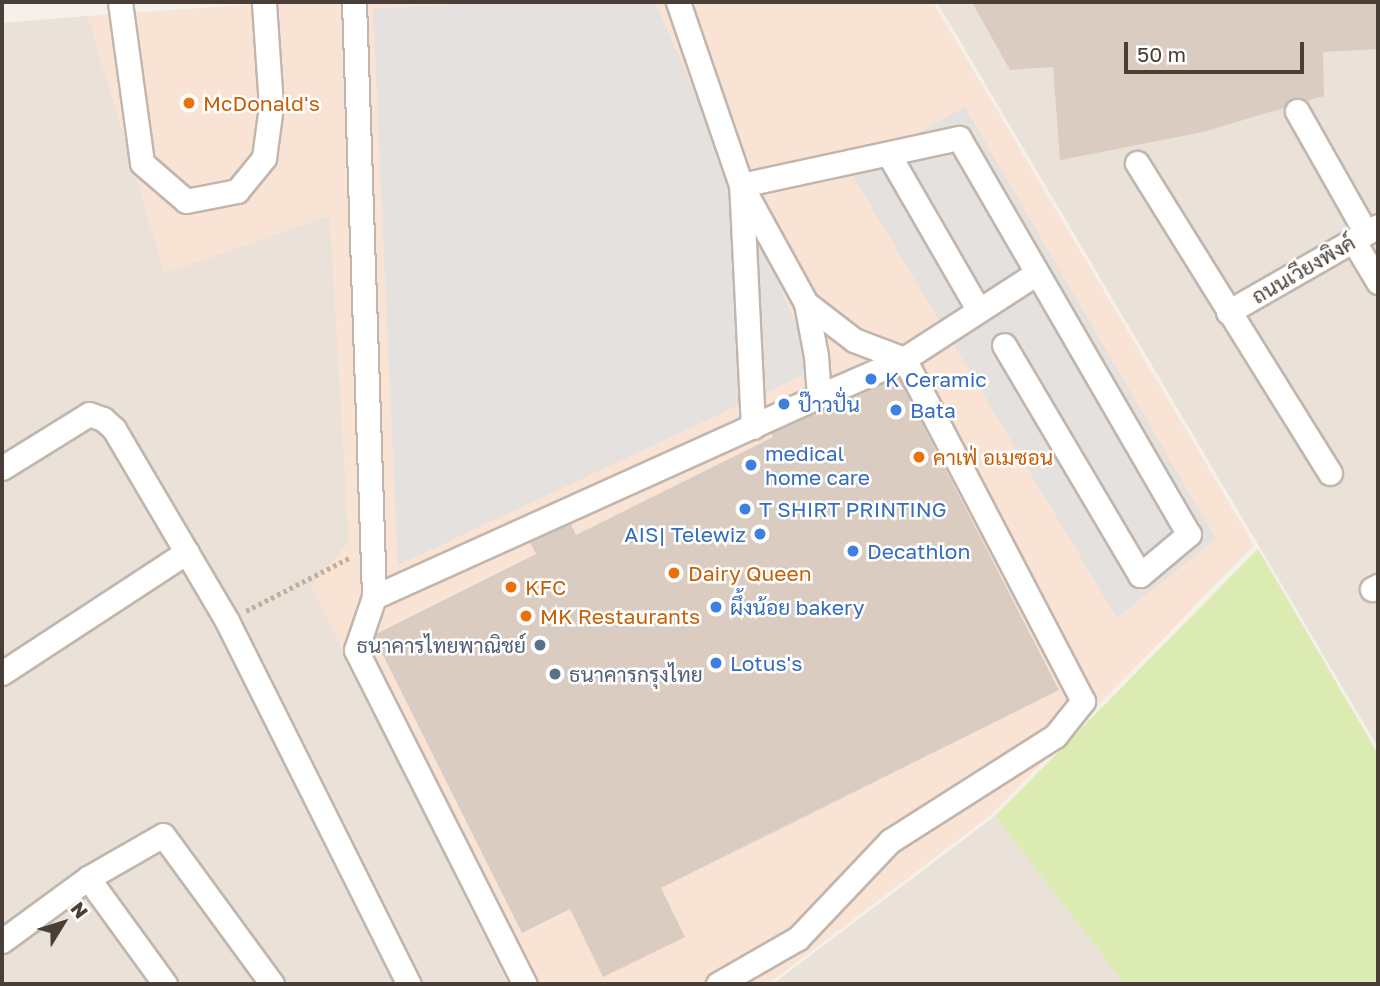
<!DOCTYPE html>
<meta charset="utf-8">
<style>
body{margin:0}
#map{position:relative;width:1380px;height:986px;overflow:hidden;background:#f6f0ea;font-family:"Golos Text",Sarabun,sans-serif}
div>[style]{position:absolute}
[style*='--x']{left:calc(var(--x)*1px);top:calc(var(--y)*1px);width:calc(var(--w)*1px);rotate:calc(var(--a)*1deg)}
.residential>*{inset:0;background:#eae1d8}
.commercial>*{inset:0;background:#f8e3d5}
.green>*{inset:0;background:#dcebb2}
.parking>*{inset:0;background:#e4e1df}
.building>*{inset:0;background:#dbccc2}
.path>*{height:4.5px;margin-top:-2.25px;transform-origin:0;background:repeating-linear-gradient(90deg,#c4af9d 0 3.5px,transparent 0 7px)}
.roads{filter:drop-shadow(2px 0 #c2b6ac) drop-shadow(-2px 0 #c2b6ac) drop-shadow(0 2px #c2b6ac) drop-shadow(0 -2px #c2b6ac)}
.minor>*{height:23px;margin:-11.5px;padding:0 11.5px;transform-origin:11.5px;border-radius:11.5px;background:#fff}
.dots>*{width:19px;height:19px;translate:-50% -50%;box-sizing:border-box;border:4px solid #fff;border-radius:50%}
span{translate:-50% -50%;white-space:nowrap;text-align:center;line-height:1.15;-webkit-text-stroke:5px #fff;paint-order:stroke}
.food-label{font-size:21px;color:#c56008}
.left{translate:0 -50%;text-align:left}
.street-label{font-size:21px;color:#4a3f38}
.shop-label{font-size:21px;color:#366cbe}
.right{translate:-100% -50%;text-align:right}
.service-label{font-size:21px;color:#4e5e75}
.frame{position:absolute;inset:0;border:4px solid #4a3f38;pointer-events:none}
.north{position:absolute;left:28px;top:888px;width:70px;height:70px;-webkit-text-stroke:5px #fff;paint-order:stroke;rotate:52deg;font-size:19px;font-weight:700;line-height:28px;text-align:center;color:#4a3f38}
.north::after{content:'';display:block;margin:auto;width:24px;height:32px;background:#4a3f38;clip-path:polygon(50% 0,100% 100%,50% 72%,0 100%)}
.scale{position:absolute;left:1124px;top:42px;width:180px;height:32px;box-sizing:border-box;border:4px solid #4a3f38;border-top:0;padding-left:9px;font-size:21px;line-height:24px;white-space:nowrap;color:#4a3f38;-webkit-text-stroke:5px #fff;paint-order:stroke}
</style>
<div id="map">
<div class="residential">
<div style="clip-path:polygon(937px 2px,1378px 2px,1378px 747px)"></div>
<div style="clip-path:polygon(88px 16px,165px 273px,330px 215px,349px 542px,312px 585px,508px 984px,2px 984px,2px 23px)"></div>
<div style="clip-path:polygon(995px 816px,1125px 984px,773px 984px)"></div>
</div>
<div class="commercial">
<div style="clip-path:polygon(282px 2px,933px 2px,1254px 545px,991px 815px,768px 984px,508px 984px,311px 585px,349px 542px,330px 215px,165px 273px,88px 16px)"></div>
</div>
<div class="green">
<div style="clip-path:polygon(1258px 549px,1378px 754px,1378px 984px,1125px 984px,995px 816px)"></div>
</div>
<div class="parking">
<div style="clip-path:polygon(495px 2px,655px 2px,801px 336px,805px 374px,398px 565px,373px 9px)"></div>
<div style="clip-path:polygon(965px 107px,1216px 539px,1117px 618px,850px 171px)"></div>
</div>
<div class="building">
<div style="clip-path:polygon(972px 2px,1378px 2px,1378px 49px,1323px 52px,1324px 96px,1306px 101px,1298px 97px,1291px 99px,1284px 108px,1203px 132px,1060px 160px,1053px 67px,1010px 70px)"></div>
<div style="clip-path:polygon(898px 377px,1059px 690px,661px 888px,685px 937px,603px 977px,570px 909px,522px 933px,375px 639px,376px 634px,536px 554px,530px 542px,571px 524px,576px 535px,773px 437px,771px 433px)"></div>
</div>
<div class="path">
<div style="--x:246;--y:611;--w:118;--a:-27.2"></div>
</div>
<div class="roads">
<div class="minor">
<div style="--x:120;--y:2;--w:162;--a:82.2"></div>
<div style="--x:142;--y:163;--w:58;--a:40.8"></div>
<div style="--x:186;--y:201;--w:52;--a:-11.1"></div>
<div style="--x:237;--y:191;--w:43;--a:-50.7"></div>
<div style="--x:264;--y:158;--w:52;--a:-82.3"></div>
<div style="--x:271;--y:106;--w:104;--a:-93.9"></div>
<div style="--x:354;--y:2;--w:595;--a:88.07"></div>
<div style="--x:374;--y:597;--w:488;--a:-24.3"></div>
<div style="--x:819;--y:396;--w:40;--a:-94.3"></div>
<div style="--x:816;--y:356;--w:54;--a:-100.7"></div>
<div style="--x:806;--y:303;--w:135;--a:-118.8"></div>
<div style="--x:741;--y:185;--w:194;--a:-109"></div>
<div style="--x:1297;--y:111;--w:140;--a:60.5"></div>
<div style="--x:889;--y:155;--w:178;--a:60"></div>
<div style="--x:1137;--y:163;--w:365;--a:58.1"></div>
<div style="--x:1353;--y:240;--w:49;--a:59.2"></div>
<div style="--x:1228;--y:312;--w:173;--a:-29.8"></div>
<div style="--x:819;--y:396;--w:93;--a:-23.5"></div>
<div style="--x:904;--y:359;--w:158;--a:-32.9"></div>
<div style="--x:753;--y:427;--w:242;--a:-92.8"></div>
<div style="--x:741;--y:185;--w:223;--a:-12.2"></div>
<div style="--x:959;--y:138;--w:458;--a:59.9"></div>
<div style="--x:1189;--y:534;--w:64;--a:140.1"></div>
<div style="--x:1140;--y:575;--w:267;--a:-120.6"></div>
<div style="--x:2;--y:468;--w:102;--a:-31.8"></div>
<div style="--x:89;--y:414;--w:15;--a:20"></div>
<div style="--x:103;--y:419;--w:15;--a:42"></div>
<div style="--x:114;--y:429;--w:223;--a:59.5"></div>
<div style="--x:227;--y:621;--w:406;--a:63.4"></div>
<div style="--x:1372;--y:589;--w:7;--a:-27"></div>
<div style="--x:374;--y:597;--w:56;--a:108.8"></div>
<div style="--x:356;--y:650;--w:374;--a:63.2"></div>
<div style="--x:2;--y:673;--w:221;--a:-33.2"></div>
<div style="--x:88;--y:878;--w:131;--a:54"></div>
<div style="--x:2;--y:941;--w:107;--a:-36.2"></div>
<div style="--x:88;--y:878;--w:86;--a:-29.8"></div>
<div style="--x:163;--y:835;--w:185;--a:53.8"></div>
<div style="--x:718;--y:984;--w:92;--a:-29.9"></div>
<div style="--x:798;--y:938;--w:134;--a:-46.5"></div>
<div style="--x:890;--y:841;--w:196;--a:-32.5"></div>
<div style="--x:1055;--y:736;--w:45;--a:-51.3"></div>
<div style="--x:1083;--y:701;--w:386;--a:-117.6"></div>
<div style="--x:904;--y:359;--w:53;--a:-159.2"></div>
<div style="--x:854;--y:340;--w:61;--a:-142.4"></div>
</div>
</div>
<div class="dots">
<div style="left:189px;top:103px;background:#e8710a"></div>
<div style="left:871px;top:379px;background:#3f7fe0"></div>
<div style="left:784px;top:404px;background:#3f7fe0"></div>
<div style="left:896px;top:410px;background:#3f7fe0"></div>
<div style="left:919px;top:457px;background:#e8710a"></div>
<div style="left:751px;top:465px;background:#3f7fe0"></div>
<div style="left:745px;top:509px;background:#3f7fe0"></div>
<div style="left:760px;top:534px;background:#3f7fe0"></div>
<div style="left:853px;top:551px;background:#3f7fe0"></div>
<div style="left:674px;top:573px;background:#e8710a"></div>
<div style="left:511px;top:587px;background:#e8710a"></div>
<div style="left:716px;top:607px;background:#3f7fe0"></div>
<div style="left:526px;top:616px;background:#e8710a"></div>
<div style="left:540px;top:645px;background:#5c6f8a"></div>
<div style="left:716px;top:663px;background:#3f7fe0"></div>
<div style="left:555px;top:674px;background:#5c6f8a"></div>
</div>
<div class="food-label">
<span class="left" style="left:203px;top:103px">McDonald's</span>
<span class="left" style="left:933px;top:457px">คาเฟ่ อเมซอน</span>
<span class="left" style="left:688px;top:573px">Dairy Queen</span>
<span class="left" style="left:525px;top:587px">KFC</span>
<span class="left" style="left:540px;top:616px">MK Restaurants</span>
</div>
<div class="street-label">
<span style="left:1303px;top:269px;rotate:-30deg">ถนนเวียงพิงค์</span>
</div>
<div class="shop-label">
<span class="left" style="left:885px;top:379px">K Ceramic</span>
<span class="left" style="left:798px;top:404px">ป๊าวปั่น</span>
<span class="left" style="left:910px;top:410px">Bata</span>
<span class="left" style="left:765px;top:465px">medical<br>home care</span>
<span class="left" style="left:759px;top:509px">T SHIRT PRINTING</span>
<span class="right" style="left:746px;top:534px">AIS| Telewiz</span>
<span class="left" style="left:867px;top:551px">Decathlon</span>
<span class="left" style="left:730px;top:607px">ผึ้งน้อย bakery</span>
<span class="left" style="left:730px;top:663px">Lotus's</span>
</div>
<div class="service-label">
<span class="right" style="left:526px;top:645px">ธนาคารไทยพาณิชย์</span>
<span class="left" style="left:569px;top:674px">ธนาคารกรุงไทย</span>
</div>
<div class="frame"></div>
<div class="north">N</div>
<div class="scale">50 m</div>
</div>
